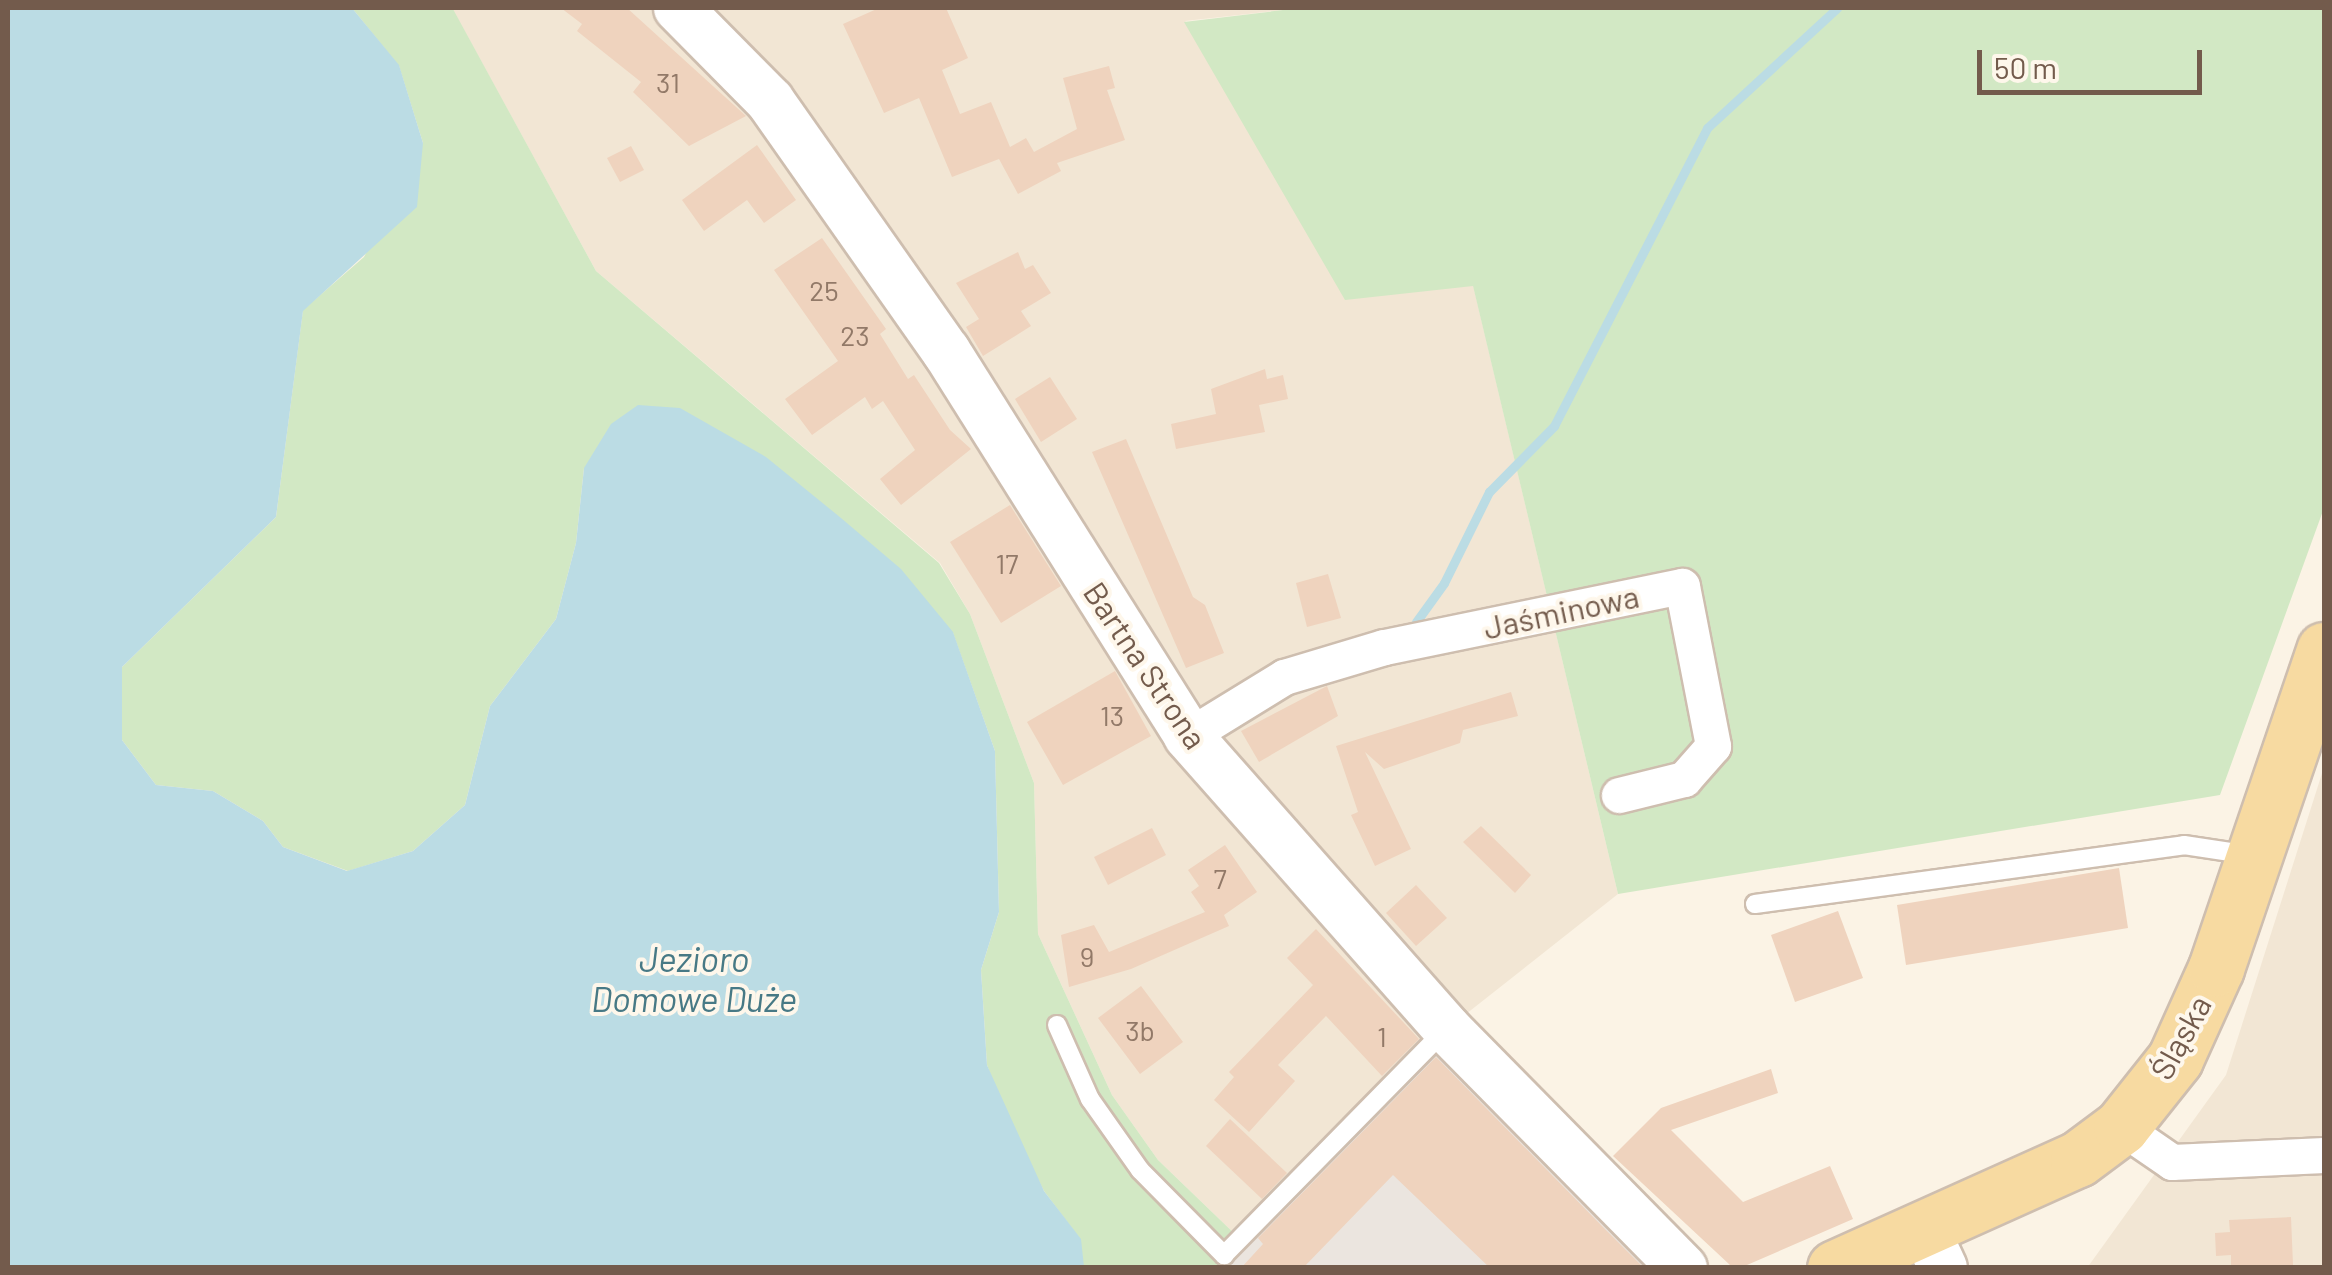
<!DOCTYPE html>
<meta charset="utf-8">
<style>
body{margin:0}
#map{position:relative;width:2332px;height:1275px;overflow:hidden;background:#fbf3e5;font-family:Barlow,sans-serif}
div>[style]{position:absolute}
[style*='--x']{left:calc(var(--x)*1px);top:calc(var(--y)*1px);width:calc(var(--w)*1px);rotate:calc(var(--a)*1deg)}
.residential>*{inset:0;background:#f2e6d4}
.industrial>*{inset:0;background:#ebe5df}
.green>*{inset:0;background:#d2e8c4}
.water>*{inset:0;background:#bbdce4}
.stream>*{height:9px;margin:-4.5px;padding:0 4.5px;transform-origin:4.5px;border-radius:4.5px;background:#bbdce4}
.building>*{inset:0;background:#efd3be}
.roads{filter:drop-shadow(2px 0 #cebeaf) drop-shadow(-2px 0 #cebeaf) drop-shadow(0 2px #cebeaf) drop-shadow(0 -2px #cebeaf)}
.lane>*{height:18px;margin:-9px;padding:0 9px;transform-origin:9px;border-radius:9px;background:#fff}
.street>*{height:35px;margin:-17.5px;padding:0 17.5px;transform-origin:17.5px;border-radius:17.5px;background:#fff}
.secondary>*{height:48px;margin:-24px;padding:0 24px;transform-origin:24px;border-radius:24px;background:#fff}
.primary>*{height:55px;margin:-27.5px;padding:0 27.5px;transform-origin:27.5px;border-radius:27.5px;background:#f7daa1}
span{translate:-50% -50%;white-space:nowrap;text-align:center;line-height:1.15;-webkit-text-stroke:8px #fef7eb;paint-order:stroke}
.number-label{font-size:28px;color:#927968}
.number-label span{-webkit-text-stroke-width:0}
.street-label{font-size:32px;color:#735b4c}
.water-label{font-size:35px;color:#477985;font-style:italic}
.frame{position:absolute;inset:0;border:10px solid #735b4c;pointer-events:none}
.scale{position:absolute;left:1977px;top:50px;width:225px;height:45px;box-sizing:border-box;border:5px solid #735b4c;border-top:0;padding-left:12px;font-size:30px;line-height:35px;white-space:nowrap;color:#735b4c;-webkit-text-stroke:8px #fef7eb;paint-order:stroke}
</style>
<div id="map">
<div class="residential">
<div style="clip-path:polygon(452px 8px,1300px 8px,1185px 21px,1473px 285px,1618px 894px,1447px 1029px,1240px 1239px,1158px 1160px,1112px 1095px,1038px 934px,1034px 783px,970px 614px,940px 563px,596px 271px)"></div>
<div style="clip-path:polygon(2324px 767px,2324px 1267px,2087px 1268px,2226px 1075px)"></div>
</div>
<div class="industrial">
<div style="clip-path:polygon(1427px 1043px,1650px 1267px,1225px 1268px)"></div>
</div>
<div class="green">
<div style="clip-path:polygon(352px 8px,453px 9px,596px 271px,939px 563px,970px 614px,1034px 783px,1038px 934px,1112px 1095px,1158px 1160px,1240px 1239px,1221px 1267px,1081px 1267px,1080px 1239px,1044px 1191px,1008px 1121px,987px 1065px,981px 970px,999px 912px,995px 751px,953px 633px,584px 468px,576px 543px,556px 619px,490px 706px,465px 805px,413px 851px,348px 871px,283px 847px,263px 821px,213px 791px,156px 785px,122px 740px,122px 667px,276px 517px,303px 310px,364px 257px,423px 143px,399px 66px)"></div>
<div style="clip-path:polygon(1300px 8px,2324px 8px,2324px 508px,2220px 795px,1618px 894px,1473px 286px,1345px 300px,1184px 22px)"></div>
</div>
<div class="water">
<div style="clip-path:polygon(8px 8px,352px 8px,399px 65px,423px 143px,417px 207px,303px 311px,276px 517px,122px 667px,122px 740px,156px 785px,213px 791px,263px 821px,283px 847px,347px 871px,413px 851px,465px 805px,490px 706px,556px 619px,576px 543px,584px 468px,611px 424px,638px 405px,680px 408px,766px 457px,841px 518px,901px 569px,953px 632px,995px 751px,999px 912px,981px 970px,987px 1065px,1044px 1191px,1081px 1239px,1084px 1267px,8px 1267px)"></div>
</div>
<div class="stream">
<div style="--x:1416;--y:622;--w:48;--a:-54.3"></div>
<div style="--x:1444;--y:583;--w:102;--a:-63.7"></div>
<div style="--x:1489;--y:492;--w:93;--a:-45.4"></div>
<div style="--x:1554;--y:426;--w:335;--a:-62.8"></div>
<div style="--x:1707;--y:128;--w:177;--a:-42.7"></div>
</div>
<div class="building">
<div style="clip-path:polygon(561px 8px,627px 8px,746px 116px,689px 146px,633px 92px,641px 82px,577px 31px,582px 24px)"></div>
<div style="clip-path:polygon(879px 8px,946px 8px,968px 58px,942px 70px,960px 114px,991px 102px,1010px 147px,1026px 138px,1034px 152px,1077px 129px,1063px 78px,1109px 66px,1115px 88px,1107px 90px,1125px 140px,1057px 163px,1061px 171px,1018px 194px,999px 159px,952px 177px,919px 98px,884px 113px,843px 24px)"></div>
<div style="clip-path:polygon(757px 145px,796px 200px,764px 223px,747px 200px,704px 231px,682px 200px)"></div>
<div style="clip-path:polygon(631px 146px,644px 170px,620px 182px,607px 158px)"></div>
<div style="clip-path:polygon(822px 238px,886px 329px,880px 334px,908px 379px,914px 375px,950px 430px,971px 449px,901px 505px,880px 479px,915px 450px,883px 401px,872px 409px,865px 397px,812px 435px,785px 399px,838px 361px,774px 270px)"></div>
<div style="clip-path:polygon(1018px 252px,1025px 269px,1033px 265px,1051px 293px,1021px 311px,1031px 326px,983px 356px,966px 327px,979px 319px,956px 283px)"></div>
<div style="clip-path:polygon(1265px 369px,1267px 379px,1283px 375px,1288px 399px,1259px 405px,1265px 432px,1176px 449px,1171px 424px,1216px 414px,1211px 389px)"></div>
<div style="clip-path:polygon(1050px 377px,1077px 419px,1041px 442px,1015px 399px)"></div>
<div style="clip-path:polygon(1126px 439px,1193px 597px,1205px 605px,1224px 653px,1186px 668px,1092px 452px)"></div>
<div style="clip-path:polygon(1010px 505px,1061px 586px,1001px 623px,950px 542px)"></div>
<div style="clip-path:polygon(1328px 574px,1341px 618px,1307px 627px,1296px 583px)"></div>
<div style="clip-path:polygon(1115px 671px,1151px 736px,1063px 785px,1027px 722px)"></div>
<div style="clip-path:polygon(1327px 686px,1338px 716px,1259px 762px,1241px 731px)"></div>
<div style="clip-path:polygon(1511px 692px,1518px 716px,1463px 730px,1460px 743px,1384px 769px,1365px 752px,1411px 849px,1375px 866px,1351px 815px,1358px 812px,1336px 746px)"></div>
<div style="clip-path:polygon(1481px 826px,1531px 875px,1515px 893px,1463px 842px)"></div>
<div style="clip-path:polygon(1152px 828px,1166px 855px,1108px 885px,1094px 857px)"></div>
<div style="clip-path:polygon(1225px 845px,1257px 892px,1224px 915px,1229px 926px,1131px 969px,1069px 987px,1061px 935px,1094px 925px,1109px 952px,1205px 912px,1191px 892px,1199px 886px,1188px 870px)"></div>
<div style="clip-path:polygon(2119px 868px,2128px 928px,1906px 965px,1897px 905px)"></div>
<div style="clip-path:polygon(1416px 885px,1447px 918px,1416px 946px,1386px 913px)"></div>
<div style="clip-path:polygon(1838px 911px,1863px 978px,1795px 1002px,1771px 935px)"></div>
<div style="clip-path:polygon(1316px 929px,1419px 1039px,1382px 1076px,1326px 1016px,1278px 1065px,1295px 1081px,1249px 1132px,1214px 1100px,1234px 1077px,1229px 1072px,1313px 985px,1287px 958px)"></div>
<div style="clip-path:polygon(1141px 986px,1183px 1042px,1140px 1074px,1098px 1018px)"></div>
<div style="clip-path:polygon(1436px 1057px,1601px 1225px,1644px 1268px,1490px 1268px,1393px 1175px,1303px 1268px,1241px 1268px,1263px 1244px,1258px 1238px)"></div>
<div style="clip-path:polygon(1771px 1069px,1778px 1093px,1671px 1130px,1743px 1202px,1830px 1166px,1853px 1219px,1747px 1265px,1730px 1265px,1613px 1156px,1661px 1108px)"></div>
<div style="clip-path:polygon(1230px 1119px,1287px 1173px,1262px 1199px,1206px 1146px)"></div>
<div style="clip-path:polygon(2291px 1217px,2293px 1265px,2231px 1267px,2231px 1255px,2216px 1256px,2215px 1233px,2230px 1232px,2229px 1220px)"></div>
</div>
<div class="roads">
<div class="lane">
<div style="--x:1755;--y:904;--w:433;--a:-7.8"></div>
<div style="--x:2184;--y:845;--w:67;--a:8.6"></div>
<div style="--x:1057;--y:1025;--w:81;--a:66"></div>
<div style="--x:1090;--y:1099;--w:87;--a:54.8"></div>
<div style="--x:1140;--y:1170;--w:120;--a:45.3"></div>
<div style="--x:1224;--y:1255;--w:317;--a:-45.5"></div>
</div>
<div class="street">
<div style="--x:1188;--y:736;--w:113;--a:-31.6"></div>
<div style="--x:1284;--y:677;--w:104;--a:-16.7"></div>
<div style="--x:1384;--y:647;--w:304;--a:-11.6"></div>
<div style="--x:1682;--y:586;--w:163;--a:79"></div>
<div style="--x:1713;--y:746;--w:44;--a:131.3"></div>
<div style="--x:1684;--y:779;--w:67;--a:166.2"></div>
<div style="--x:2121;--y:1127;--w:62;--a:34.5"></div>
<div style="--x:2172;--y:1162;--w:152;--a:-2.6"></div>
</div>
<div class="secondary">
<div style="--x:678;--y:8;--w:131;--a:45.3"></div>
<div style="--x:770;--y:101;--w:306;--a:54.9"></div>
<div style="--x:946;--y:351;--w:455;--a:57.8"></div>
<div style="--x:1188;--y:736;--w:391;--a:48.5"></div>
<div style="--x:1447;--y:1029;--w:336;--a:45.4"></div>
<div style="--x:1924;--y:1227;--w:45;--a:65.1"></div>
</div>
<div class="primary">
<div style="--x:1835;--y:1268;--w:266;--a:-24.2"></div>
<div style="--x:2078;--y:1159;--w:54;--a:-36.7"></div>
<div style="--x:2121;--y:1127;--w:87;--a:-51.5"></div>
<div style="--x:2175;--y:1059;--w:100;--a:-65.7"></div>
<div style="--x:2216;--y:968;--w:336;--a:-71.2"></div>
</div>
</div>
<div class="number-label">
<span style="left:668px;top:82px">31</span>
<span style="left:824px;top:290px">25</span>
<span style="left:855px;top:335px">23</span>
<span style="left:1007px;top:563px">17</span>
<span style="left:1112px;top:715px">13</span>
<span style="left:1220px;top:878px">7</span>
<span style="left:1087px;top:956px">9</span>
<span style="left:1140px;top:1030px">3b</span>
<span style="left:1382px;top:1036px">1</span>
</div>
<div class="street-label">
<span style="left:1561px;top:611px;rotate:-12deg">Jaśminowa</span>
<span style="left:1146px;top:665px;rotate:56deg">Bartna Strona</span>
<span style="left:2180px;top:1037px;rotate:-61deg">Śląska</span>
</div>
<div class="water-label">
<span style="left:694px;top:978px">Jezioro<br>Domowe Duże</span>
</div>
<div class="frame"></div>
<div class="scale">50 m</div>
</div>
